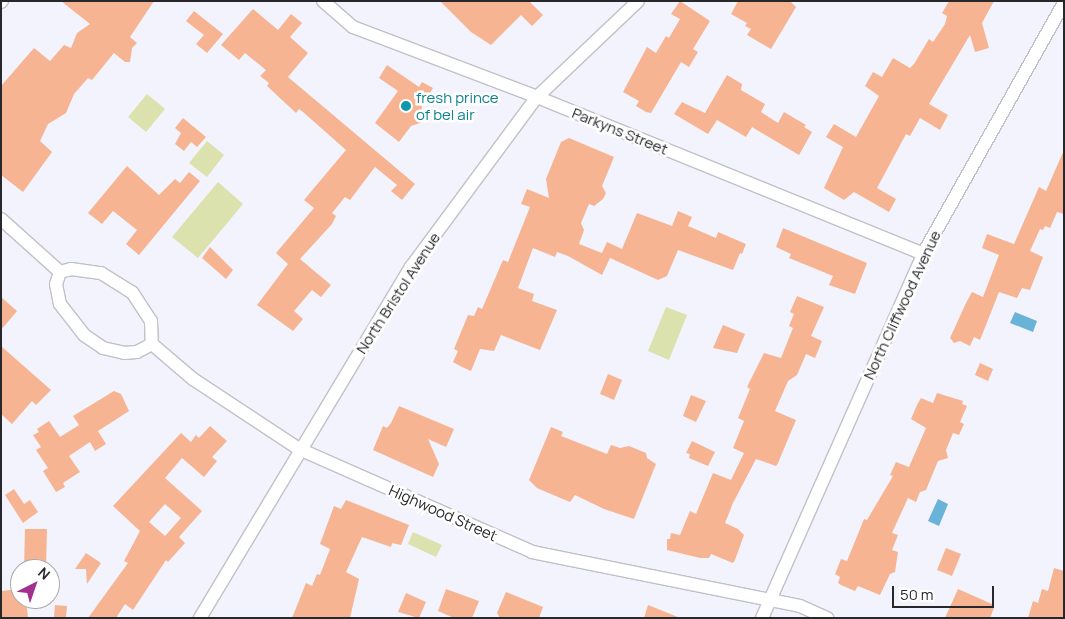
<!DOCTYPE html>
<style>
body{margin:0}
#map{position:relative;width:1065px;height:619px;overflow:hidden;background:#f2f3fc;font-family:Manrope,sans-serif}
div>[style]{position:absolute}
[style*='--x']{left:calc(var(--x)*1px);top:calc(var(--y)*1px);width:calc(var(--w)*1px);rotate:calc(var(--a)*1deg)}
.green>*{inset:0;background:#dce2ad}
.water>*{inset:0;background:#68b3d7}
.building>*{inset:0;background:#f7b492}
.roads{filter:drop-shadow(1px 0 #c0c1c9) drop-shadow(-1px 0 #c0c1c9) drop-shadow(0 1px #c0c1c9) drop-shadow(0 -1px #c0c1c9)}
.minor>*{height:12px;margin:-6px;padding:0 6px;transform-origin:6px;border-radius:6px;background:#fff}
.dots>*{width:14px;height:14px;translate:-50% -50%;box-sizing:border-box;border:2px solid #fff;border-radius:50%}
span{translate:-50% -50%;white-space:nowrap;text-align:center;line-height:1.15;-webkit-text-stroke:5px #fff;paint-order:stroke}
.culture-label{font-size:15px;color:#0d838f}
.left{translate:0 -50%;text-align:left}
.street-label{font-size:15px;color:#28282c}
.frame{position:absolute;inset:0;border:2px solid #28282c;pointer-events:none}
.north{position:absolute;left:10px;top:559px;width:50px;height:50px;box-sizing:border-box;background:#fff;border:1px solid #a9a9ab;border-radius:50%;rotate:41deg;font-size:14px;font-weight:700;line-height:20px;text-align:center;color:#28282c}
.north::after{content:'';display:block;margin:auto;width:18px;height:22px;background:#a2308c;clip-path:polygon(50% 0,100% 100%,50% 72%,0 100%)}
.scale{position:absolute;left:892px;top:586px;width:102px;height:22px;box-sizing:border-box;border:2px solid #28282c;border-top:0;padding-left:6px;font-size:15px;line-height:18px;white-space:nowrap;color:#28282c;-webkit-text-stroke:4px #fff;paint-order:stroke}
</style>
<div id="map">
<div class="green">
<div style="clip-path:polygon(147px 94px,165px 109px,146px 132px,128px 117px)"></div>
<div style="clip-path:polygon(207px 141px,224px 155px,207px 177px,189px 163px)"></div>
<div style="clip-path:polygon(218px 182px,243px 204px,198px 258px,172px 237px)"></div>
<div style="clip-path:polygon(666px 307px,687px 315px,669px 360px,648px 351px)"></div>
<div style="clip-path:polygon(413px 532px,442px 545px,436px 557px,408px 544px)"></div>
</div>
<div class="water">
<div style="clip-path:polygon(1015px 312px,1037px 321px,1033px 332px,1010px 323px)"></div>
<div style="clip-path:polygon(938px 499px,948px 504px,939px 526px,928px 521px)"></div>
</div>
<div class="building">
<div style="clip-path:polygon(61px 1px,154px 1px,130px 37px,137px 43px,132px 48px,130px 62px,125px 62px,114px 53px,92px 80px,88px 78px,74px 94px,66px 113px,48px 124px,40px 141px,52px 152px,23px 192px,1px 175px,1px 86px,34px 48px,50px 61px,64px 45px,71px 48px,77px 33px,90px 24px)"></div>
<div style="clip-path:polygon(440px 1px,529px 1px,543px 15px,532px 26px,521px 15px,491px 45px,471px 32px)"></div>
<div style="clip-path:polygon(680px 1px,710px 21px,693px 49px,698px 52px,689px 67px,681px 62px,651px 113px,646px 112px,636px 106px,639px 101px,623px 92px,647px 47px,656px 53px,666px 36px,669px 38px,680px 19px,671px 14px)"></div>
<div style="clip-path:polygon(738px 1px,790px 1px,796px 7px,771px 49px,747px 35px,751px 29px,745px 26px,747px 23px,731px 14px)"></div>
<div style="clip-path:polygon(949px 1px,994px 1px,982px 23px,989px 48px,975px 52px,970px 35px,929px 104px,948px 115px,940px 130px,920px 118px,910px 136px,906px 134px,877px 188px,896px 199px,889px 212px,854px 192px,844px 200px,824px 188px,843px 147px,826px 137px,834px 124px,856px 137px,879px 96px,865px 86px,873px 72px,882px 77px,893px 58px,910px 68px,914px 64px,929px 39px,933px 42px,945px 24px,947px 16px,942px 13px)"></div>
<div style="clip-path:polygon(253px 9px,278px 30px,291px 14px,302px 23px,290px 37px,308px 53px,288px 77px,415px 184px,402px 200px,391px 191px,397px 185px,375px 167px,350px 200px,345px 197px,332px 213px,336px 216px,332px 224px,300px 259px,331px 285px,321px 297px,312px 290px,294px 311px,303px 319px,293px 331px,257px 305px,288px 264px,276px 253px,314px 208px,304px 200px,346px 150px,303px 112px,299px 109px,296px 113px,267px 86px,269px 83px,260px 76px,266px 70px,245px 53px,239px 60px,221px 45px)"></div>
<div style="clip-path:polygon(194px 11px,223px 34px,207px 53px,196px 44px,204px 35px,186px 21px)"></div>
<div style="clip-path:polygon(387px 65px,419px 87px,422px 82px,433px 88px,422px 105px,420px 123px,411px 126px,399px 142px,375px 123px,398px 91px,379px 78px)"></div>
<div style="clip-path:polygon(727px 75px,742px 84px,741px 90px,765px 104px,761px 112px,778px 123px,784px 112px,806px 125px,804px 127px,812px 132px,799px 155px,752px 127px,746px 137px,717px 120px,708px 134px,674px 114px,682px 102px,705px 113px)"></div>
<div style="clip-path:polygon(183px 118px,206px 137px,197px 147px,191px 142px,184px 151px,175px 144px,181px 133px,175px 128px)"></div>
<div style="clip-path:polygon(569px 138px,614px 157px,602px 186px,606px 193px,603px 199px,594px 206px,589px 204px,581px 223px,584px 230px,579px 244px,602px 253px,607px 242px,622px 249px,637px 213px,672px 226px,678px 211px,692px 217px,688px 226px,716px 238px,718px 232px,746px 244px,742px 254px,740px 253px,733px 270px,678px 250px,667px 276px,658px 280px,610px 258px,602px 275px,568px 256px,557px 252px,555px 257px,533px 248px,518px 288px,534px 294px,532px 301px,557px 310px,540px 350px,501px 335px,494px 351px,480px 349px,471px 371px,460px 366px,453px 362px,458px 351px,454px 349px,468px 315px,474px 316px,478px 307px,482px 309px,503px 260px,508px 262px,530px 207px,521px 204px,527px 189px,549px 198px,546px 179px,561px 142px)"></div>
<div style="clip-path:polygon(1064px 150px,1064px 214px,1057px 212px,1050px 228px,1045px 226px,1043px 230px,1040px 229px,1030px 251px,1043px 257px,1030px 290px,1022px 288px,1017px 298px,999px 292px,980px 340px,974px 337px,970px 346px,960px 341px,954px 343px,950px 338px,966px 303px,972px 292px,983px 297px,999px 255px,982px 248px,987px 234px,1014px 244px,1039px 187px,1046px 191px)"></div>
<div style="clip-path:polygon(127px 166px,159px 195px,175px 179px,180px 183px,189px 172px,200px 181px,139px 255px,126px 244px,137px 230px,113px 211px,102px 224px,88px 213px)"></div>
<div style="clip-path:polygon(783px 228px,867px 263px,855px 294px,829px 285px,833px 276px,789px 258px,791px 254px,776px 247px)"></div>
<div style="clip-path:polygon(210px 247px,233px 270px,226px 279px,202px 258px)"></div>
<div style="clip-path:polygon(797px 296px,824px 307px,811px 336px,822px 341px,815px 358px,806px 354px,797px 375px,788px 381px,775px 411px,796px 420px,778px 463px,776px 466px,756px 459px,733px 503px,725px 523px,738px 529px,744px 535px,735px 560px,733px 563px,711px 554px,709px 558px,700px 558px,667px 550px,667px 539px,670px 539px,671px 533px,680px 535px,690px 511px,696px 514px,713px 473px,731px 480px,744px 453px,733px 448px,744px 421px,738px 418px,750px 389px,747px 387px,764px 353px,781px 358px,793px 328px,789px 326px,794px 314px,790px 312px)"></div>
<div style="clip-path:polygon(1px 297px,17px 311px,1px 330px)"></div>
<div style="clip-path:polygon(723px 325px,745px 334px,737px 353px,713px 348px)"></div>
<div style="clip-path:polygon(1px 346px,51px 390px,36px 405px,32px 401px,12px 424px,1px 414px)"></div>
<div style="clip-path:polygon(980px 363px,993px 369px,988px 381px,975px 375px)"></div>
<div style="clip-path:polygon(608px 374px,622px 380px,614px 400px,600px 394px)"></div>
<div style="clip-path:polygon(114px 391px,121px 394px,129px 411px,98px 431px,106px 444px,95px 451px,90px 442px,69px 456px,80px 472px,63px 483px,65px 487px,56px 492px,43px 471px,48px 468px,36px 450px,41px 447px,33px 435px,39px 432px,37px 429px,49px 421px,60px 437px,79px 425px,73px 416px)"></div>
<div style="clip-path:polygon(937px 393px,963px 401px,962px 404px,967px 406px,960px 422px,964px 424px,959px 435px,953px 433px,946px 450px,948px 458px,938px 461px,926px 490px,920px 492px,916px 502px,908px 498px,892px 533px,898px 535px,892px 550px,898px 552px,895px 572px,890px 574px,880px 595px,858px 586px,855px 591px,841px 585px,838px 583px,840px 577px,835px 574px,841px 559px,847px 561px,864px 519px,867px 520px,893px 476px,890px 475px,896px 462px,909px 467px,926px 428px,911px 419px,917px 405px,921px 398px,933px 403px)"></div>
<div style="clip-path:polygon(691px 395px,706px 401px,696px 422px,683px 416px)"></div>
<div style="clip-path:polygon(399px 406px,454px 429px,446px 447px,428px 439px,439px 464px,433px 477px,373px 450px,383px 426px,387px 428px,391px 423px)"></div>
<div style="clip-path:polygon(evenodd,210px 426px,227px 441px,212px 457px,217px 461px,204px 477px,182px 458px,165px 478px,202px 511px,179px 537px,185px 543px,168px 562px,166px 560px,133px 610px,125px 604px,116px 618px,88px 618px,128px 563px,124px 561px,140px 531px,113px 506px,181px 433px,191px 442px,196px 435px,199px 438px,210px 426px,165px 504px,181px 518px,165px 536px,149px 522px,165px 504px)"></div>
<div style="clip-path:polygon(551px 427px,563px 432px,561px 436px,607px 454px,611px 445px,620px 448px,629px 446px,646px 453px,647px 458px,656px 464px,634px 519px,604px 509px,575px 495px,570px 502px,558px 497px,537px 488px,529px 480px)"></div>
<div style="clip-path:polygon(692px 441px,715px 452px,708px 466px,689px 458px,690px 454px,686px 453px)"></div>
<div style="clip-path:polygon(14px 489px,24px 504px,30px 500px,38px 512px,23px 523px,5px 495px)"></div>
<div style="clip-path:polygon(346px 500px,409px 525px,401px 545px,392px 543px,391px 547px,362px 537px,346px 572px,359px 579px,350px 618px,292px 618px,306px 583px,312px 586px,317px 574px,320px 575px,330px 549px,320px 544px,334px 506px,341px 509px)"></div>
<div style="clip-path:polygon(25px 529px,47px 529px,46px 569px,24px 569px)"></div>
<div style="clip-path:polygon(946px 548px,961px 554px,952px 576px,937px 570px)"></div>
<div style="clip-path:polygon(86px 553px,101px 563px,87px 584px,86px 569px,75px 569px)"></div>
<div style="clip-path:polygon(1054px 568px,1064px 571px,1064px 618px,1028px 618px,1033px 601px,1038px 603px,1042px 589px,1048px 591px)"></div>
<div style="clip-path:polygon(20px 589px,20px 599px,26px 599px,28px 618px,1px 618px,1px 591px)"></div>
<div style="clip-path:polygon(446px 589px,479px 601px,472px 618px,454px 618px,438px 611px)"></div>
<div style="clip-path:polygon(958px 589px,992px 604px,994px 608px,990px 618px,945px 618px)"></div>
<div style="clip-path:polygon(506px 592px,543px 607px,539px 618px,500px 618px,497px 613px)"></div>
<div style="clip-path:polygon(406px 593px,426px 602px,419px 618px,398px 612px)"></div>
<div style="clip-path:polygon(55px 605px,67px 606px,66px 617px,54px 617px)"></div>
<div style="clip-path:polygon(648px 605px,678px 617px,678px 618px,644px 618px)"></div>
</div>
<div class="roads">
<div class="minor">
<div style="--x:323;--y:1;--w:40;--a:41"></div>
<div style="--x:353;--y:27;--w:197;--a:20.8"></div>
<div style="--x:537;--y:97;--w:417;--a:22.1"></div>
<div style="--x:1;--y:2;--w:1;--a:-45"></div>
<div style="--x:1;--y:219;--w:79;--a:41.9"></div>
<div style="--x:60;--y:272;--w:11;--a:-15"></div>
<div style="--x:71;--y:269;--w:30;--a:8"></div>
<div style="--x:101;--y:273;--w:36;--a:32"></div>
<div style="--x:132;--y:292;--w:35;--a:57"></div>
<div style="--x:151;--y:321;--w:23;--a:88"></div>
<div style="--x:152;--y:344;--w:54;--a:40.5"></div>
<div style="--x:193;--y:379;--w:127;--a:33.4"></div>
<div style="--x:299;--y:449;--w:255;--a:23.8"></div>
<div style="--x:532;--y:552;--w:273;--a:11.4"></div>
<div style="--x:800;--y:606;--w:30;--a:24"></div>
<div style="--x:60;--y:272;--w:13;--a:108"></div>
<div style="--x:56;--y:284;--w:20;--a:79"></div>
<div style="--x:60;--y:304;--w:39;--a:52"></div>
<div style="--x:84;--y:335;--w:23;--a:34"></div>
<div style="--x:103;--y:348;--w:22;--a:13"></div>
<div style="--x:124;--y:353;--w:13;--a:-4"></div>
<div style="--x:137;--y:352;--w:17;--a:-28"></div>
<div style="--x:200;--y:618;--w:410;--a:-59"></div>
<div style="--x:411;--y:267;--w:212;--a:-53.5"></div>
<div style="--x:537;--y:97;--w:139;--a:-43.5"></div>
<div style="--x:762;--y:618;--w:398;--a:-66.1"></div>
<div style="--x:923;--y:254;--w:288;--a:-60.7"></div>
</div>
</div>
<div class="dots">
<div style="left:406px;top:106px;background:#0f9aa8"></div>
</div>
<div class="culture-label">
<span class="left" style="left:416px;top:106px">fresh prince<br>of bel air</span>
</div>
<div class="street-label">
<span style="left:620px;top:131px;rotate:22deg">Parkyns Street</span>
<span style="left:398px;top:293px;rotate:-57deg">North Bristol Avenue</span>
<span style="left:902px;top:305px;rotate:-65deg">North Cliffwood Avenue</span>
<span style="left:443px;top:513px;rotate:24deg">Highwood Street</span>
</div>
<div class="frame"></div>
<div class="north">N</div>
<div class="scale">50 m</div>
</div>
